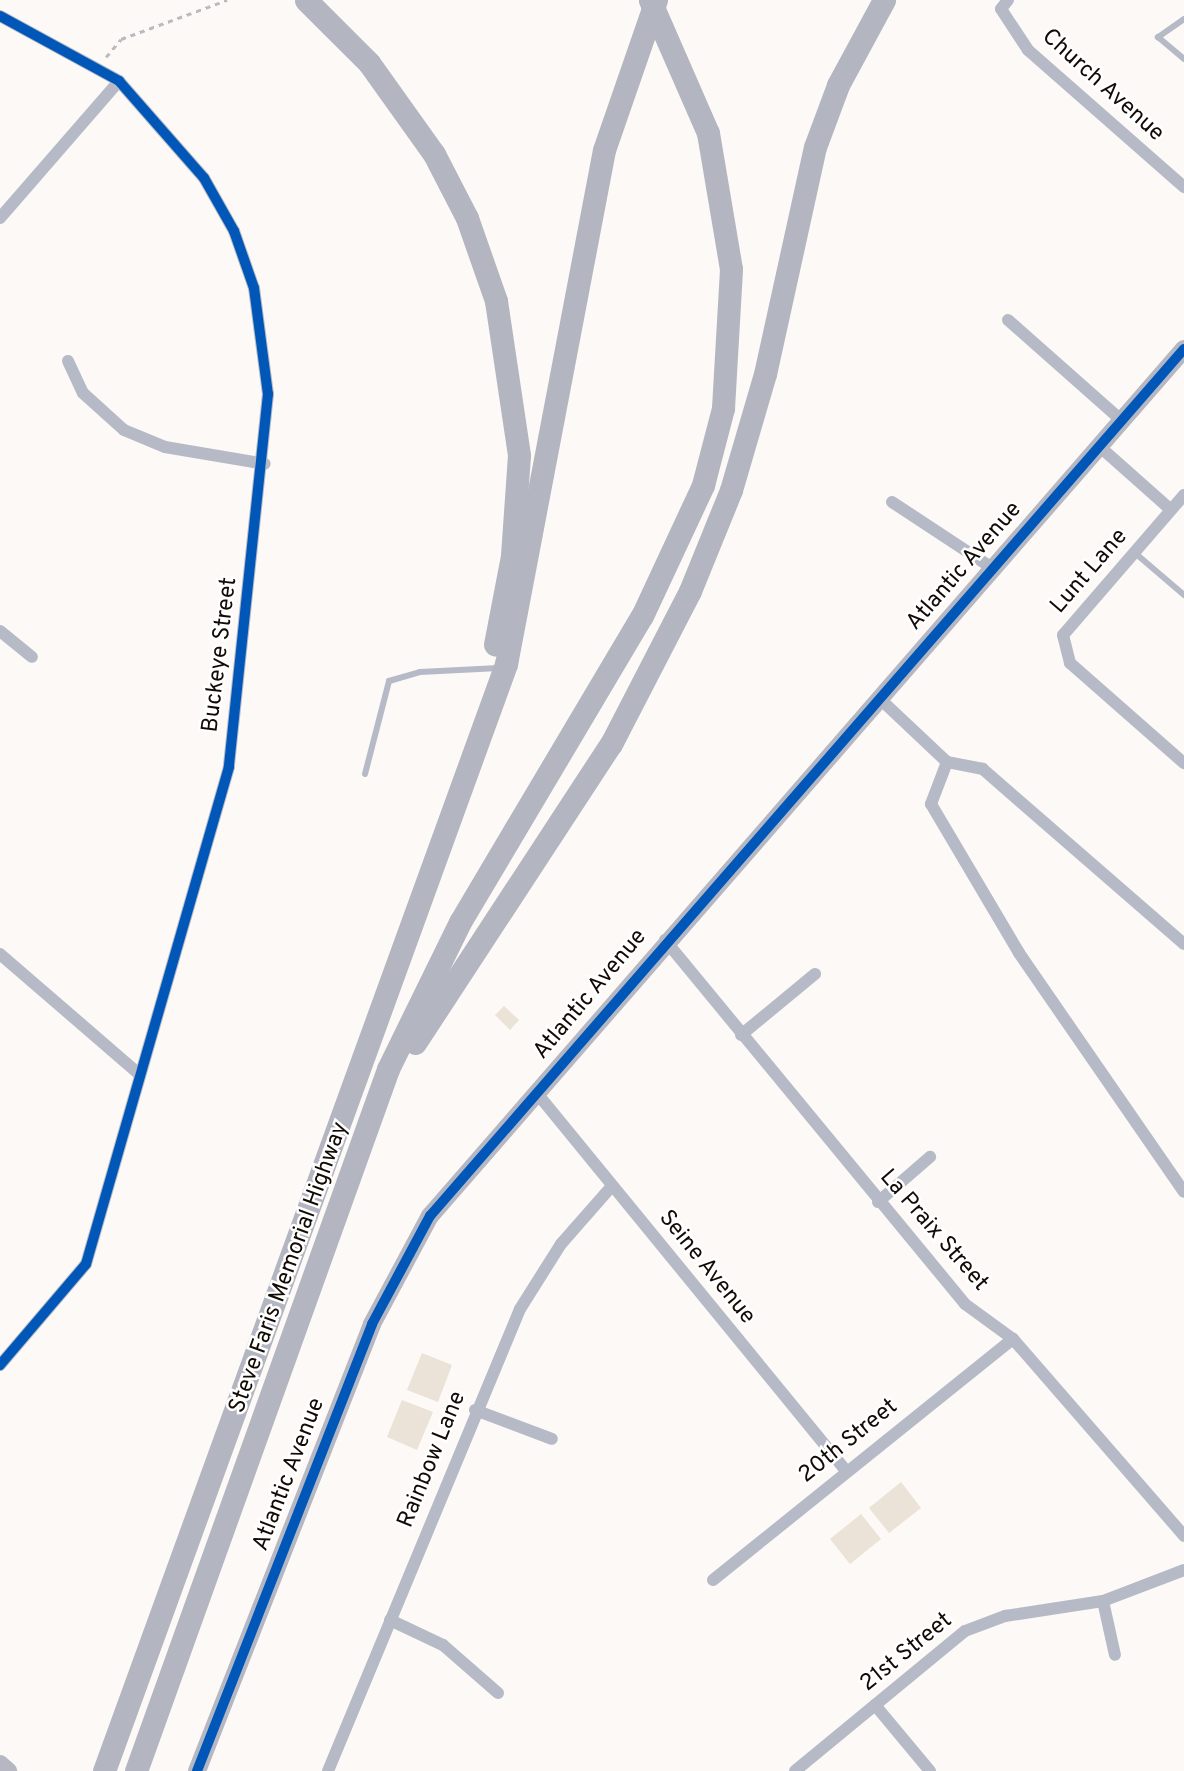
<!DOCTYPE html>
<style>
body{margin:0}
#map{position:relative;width:1184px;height:1771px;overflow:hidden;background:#fcf9f6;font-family:Overpass,sans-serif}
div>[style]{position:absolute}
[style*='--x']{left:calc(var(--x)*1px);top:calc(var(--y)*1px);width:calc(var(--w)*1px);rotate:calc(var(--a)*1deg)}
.building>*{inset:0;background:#ebe2d8}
.path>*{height:2.5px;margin-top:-1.25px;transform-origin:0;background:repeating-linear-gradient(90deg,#babbc0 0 5px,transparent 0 10px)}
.lane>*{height:6px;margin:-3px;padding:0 3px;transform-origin:3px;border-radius:3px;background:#b5bac6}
.street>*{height:12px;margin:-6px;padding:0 6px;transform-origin:6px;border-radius:6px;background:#b5bac6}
.secondary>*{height:18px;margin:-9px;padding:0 9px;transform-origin:9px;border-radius:9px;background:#b5b8c3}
.highway>*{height:23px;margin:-11.5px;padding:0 11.5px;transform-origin:11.5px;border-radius:11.5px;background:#b3b6c0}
.cycleway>*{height:10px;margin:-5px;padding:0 5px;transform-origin:5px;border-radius:5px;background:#0057b8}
span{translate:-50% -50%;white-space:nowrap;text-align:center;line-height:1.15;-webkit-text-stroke:5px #fff;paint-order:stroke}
.street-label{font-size:23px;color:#120b03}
</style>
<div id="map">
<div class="building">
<div style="clip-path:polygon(504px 1006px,519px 1020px,510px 1030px,495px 1015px)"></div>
<div style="clip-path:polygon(422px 1353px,452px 1365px,438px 1402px,407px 1390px)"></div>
<div style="clip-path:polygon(402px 1400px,433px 1412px,417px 1450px,387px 1437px)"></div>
<div style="clip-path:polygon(901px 1482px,921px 1508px,889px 1533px,869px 1508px)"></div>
<div style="clip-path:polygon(861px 1514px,881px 1539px,850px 1564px,830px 1539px)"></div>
</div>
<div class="path">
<div style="--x:106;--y:57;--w:23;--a:-50"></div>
<div style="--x:121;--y:39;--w:113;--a:-20.2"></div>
</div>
<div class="lane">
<div style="--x:1184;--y:19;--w:32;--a:145"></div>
<div style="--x:1158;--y:37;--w:34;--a:40"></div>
<div style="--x:1135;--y:553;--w:65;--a:40.6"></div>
<div style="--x:365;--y:774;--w:96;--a:-75.5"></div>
<div style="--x:389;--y:681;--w:32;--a:-16"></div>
<div style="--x:420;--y:672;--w:79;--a:-2.9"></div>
</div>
<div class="street">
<div style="--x:1008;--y:0;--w:11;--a:128"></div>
<div style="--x:1001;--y:9;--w:49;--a:56.6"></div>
<div style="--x:1028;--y:50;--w:208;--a:41.3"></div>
<div style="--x:0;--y:16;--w:136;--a:28.6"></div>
<div style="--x:119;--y:81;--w:129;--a:48.8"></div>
<div style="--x:204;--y:178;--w:61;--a:60.5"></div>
<div style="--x:234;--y:231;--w:60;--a:70.7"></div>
<div style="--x:254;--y:288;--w:107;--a:82.5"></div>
<div style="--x:268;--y:394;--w:375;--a:96"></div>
<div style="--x:229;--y:767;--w:517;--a:106.05"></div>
<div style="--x:86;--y:1264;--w:133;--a:130.4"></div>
<div style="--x:0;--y:218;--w:181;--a:-49"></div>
<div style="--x:1008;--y:320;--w:151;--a:41.5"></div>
<div style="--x:68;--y:361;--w:35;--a:65"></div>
<div style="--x:83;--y:393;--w:55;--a:42.1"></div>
<div style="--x:124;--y:430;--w:44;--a:22.5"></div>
<div style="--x:165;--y:447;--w:101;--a:9.6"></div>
<div style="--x:1099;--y:446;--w:96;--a:41.6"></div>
<div style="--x:1184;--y:495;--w:185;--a:130.8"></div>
<div style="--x:1063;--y:635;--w:29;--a:76"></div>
<div style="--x:1070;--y:663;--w:152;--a:41.3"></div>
<div style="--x:892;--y:502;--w:120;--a:33.4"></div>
<div style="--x:0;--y:631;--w:41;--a:39.1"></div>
<div style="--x:878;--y:697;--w:95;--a:43.3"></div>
<div style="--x:665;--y:940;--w:472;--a:50.5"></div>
<div style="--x:965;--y:1304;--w:59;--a:36.1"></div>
<div style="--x:1013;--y:1339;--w:261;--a:49"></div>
<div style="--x:1184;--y:944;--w:267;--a:-139"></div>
<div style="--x:983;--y:769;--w:37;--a:-169"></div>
<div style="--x:947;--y:762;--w:45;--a:110.9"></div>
<div style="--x:931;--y:804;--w:173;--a:59.4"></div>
<div style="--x:1019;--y:953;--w:290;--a:55.4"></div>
<div style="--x:0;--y:954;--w:182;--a:40.8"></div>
<div style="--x:741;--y:1035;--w:96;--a:-39.5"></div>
<div style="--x:536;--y:1092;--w:488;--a:50.7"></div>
<div style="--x:878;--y:1202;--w:69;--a:-40.9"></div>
<div style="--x:475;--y:1410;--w:82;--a:20.6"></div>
<div style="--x:713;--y:1580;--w:385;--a:-38.8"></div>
<div style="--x:1103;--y:1601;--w:55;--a:77.5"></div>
<div style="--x:390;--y:1620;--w:59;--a:25.3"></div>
<div style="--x:443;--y:1645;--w:73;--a:41.1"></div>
<div style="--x:875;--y:1705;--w:86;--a:50.2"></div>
<div style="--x:328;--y:1771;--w:500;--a:-67.43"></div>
<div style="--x:520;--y:1309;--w:77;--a:-57.8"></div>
<div style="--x:561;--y:1244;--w:77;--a:-48.7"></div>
<div style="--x:795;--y:1771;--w:220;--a:-39.5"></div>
<div style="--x:965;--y:1631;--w:43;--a:-20.6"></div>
<div style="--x:1005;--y:1616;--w:99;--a:-8.7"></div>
<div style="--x:1103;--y:1601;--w:87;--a:-20.9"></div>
</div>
<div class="secondary">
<div style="--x:0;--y:1764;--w:11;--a:41"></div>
<div style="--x:197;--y:1771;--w:480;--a:-68.6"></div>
<div style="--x:372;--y:1324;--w:123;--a:-61.8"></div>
<div style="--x:430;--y:1216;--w:1149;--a:-48.99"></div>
</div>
<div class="highway">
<div style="--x:306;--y:0;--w:89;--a:45"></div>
<div style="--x:369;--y:63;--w:112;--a:54.5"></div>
<div style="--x:434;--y:154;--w:72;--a:62.7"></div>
<div style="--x:467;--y:218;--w:88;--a:70.7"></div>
<div style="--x:496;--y:301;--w:156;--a:81.5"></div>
<div style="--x:519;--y:455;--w:101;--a:94"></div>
<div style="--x:512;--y:556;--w:90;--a:100.9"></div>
<div style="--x:415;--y:1043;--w:358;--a:-56.8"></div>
<div style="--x:611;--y:744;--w:172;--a:-62.7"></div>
<div style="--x:690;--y:591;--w:109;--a:-67.9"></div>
<div style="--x:731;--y:490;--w:121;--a:-73.7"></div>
<div style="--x:765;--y:374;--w:232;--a:-77.6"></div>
<div style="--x:815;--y:147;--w:66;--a:-69.6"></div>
<div style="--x:838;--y:85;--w:97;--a:-61.6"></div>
<div style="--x:104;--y:1771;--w:1178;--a:-70.04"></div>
<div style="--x:506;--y:664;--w:523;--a:-79.21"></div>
<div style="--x:604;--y:150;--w:159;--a:-70.9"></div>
<div style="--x:136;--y:1771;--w:746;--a:-70.25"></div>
<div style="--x:388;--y:1069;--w:164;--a:-63.9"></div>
<div style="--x:460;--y:922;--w:356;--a:-59.3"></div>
<div style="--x:642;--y:616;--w:145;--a:-65"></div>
<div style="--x:703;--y:485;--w:80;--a:-75.4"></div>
<div style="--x:723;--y:408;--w:139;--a:-86.7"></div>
<div style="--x:731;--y:269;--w:138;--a:-99.6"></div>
<div style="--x:708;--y:133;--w:145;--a:-113.6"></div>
</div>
<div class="cycleway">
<div style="--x:0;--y:16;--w:136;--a:28.6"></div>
<div style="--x:119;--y:81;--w:129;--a:48.8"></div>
<div style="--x:204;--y:178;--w:61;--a:60.5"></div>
<div style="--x:234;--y:231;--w:60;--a:70.7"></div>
<div style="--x:254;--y:288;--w:107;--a:82.5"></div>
<div style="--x:268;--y:394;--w:375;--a:96"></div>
<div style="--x:229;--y:767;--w:517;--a:106.05"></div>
<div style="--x:86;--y:1264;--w:133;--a:130.4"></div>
<div style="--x:197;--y:1771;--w:480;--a:-68.6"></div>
<div style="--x:372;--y:1324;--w:123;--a:-61.8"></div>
<div style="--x:430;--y:1216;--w:1149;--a:-48.99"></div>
</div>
<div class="street-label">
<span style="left:1102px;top:86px;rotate:42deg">Church Avenue</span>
<span style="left:965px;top:567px;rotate:-49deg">Atlantic Avenue</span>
<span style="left:1090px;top:572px;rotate:-49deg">Lunt Lane</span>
<span style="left:221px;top:655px;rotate:-83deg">Buckeye Street</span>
<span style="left:591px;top:995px;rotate:-50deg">Atlantic Avenue</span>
<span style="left:933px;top:1231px;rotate:49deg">La Praix Street</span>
<span style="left:290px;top:1268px;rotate:-70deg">Steve Faris Memorial Highway</span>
<span style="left:706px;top:1268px;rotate:51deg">Seine Avenue</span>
<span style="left:849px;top:1442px;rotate:-39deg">20th Street</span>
<span style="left:433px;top:1460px;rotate:-68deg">Rainbow Lane</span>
<span style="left:290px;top:1475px;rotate:-69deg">Atlantic Avenue</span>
<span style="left:907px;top:1653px;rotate:-39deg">21st Street</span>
</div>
</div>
